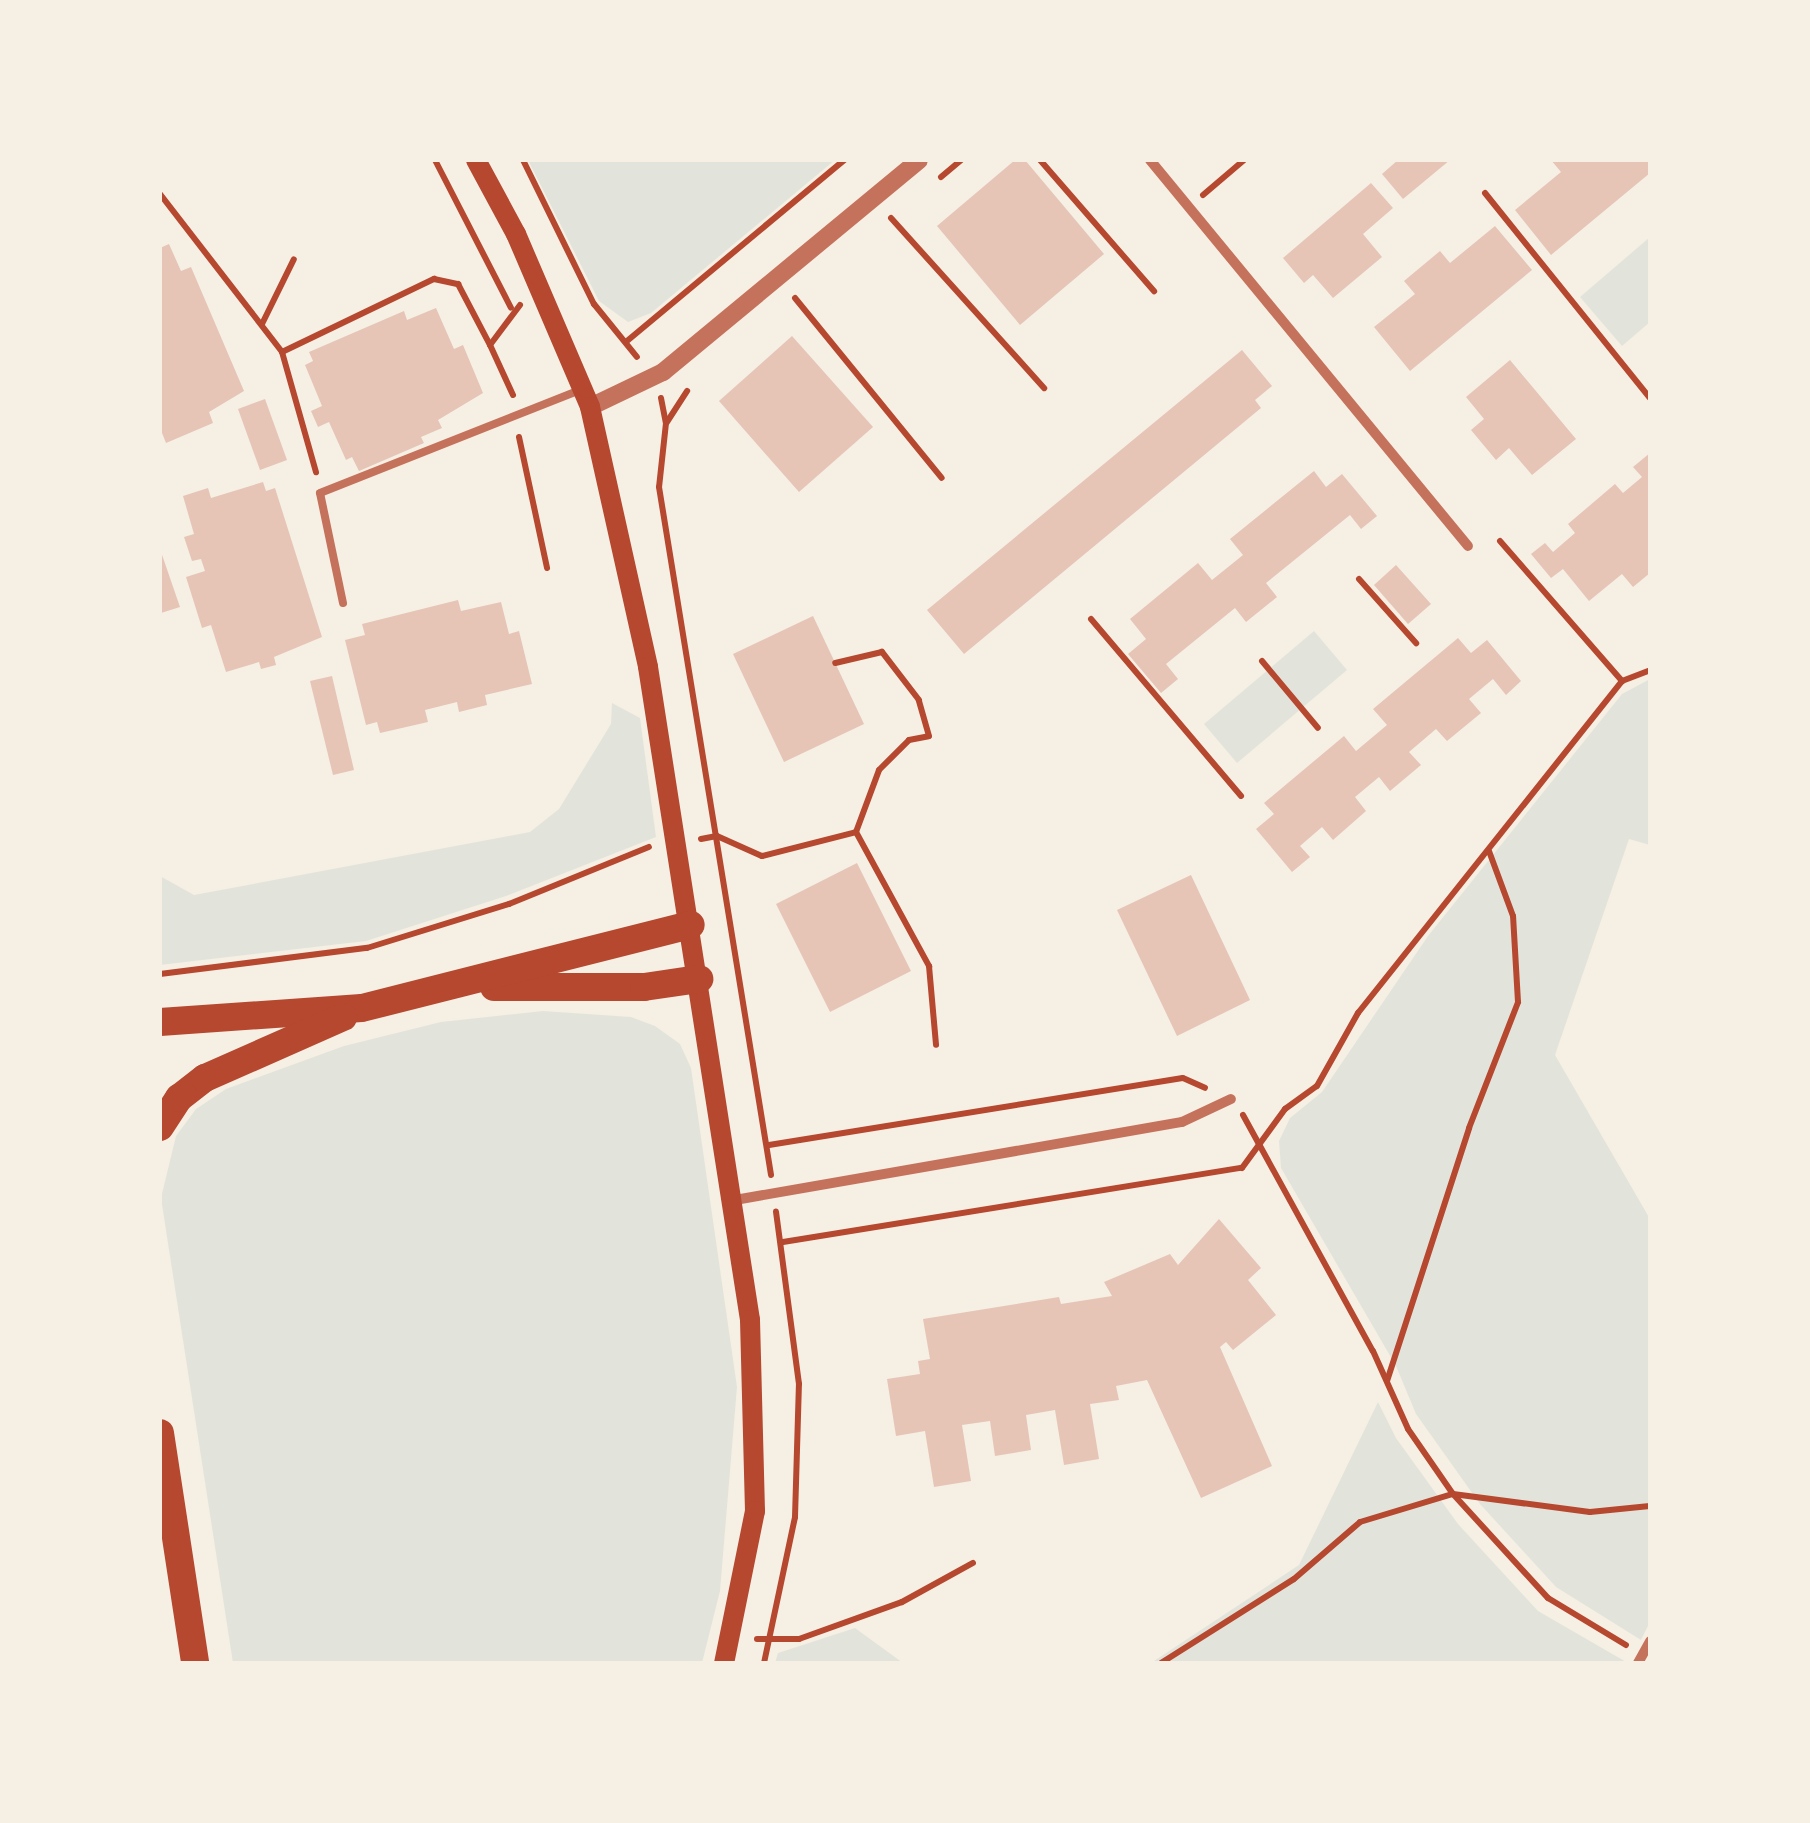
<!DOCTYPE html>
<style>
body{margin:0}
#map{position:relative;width:1810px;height:1823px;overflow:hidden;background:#f6efe4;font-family:"PT Sans Narrow",sans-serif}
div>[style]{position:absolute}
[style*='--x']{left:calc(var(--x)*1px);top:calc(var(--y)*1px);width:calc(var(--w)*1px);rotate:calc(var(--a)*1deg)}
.green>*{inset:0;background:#e2e4dc}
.building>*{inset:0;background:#e6c5b7}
.path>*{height:6px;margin:-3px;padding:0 3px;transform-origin:3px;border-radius:3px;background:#b5482f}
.service>*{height:8px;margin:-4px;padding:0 4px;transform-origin:4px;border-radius:4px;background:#c5725c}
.minor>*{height:10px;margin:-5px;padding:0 5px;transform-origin:5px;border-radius:5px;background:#c5725c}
.tertiary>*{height:18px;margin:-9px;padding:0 9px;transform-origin:9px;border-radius:9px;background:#c5725c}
.secondary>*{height:20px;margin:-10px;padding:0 10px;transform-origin:10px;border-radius:10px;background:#b5482f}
.trunk>*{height:28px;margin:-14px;padding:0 14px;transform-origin:14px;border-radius:14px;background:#b5482f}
span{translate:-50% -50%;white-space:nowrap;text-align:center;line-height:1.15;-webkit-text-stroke:8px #f6efe4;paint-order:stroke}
.frame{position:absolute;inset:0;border:162px solid #f6efe4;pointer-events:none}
</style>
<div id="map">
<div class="green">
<div style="clip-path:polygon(528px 160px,835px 160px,651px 313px,628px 322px,599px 301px)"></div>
<div style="clip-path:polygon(1650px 237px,1650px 322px,1622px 346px,1580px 297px)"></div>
<div style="clip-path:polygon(1314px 631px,1347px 670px,1237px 763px,1204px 724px)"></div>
<div style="clip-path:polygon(1650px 679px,1650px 845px,1629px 839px,1555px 1055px,1650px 1219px,1650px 1622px,1641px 1640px,1556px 1587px,1480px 1504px,1416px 1414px,1396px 1366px,1281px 1168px,1279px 1141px,1290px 1118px,1322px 1092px,1428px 936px,1622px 694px)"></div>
<div style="clip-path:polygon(612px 703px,640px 718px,656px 837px,506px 896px,366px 941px,160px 965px,160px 876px,194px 895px,530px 832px,559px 809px,611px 724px)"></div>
<div style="clip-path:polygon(543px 1011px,631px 1017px,655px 1026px,680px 1044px,691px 1068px,737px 1387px,720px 1591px,702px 1663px,233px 1663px,161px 1198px,176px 1136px,196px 1109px,226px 1089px,344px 1046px,441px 1022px)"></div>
<div style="clip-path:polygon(1378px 1402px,1396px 1438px,1458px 1524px,1538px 1611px,1628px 1663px,1151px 1663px,1299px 1565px)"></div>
<div style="clip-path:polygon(855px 1628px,903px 1663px,775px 1663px,778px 1653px)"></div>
</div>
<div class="building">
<div style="clip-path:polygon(1015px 160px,1025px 160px,1104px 254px,1020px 325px,937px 226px)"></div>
<div style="clip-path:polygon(1398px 160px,1450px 160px,1403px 199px,1382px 174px)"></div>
<div style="clip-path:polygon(1551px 160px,1650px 160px,1650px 173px,1551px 255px,1515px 210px,1561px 172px)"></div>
<div style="clip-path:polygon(1371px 183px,1393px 208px,1363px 234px,1382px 257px,1333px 298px,1313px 275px,1304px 283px,1283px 258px)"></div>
<div style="clip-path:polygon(1495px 226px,1532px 270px,1410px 371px,1374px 327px,1415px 294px,1404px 281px,1440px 251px,1450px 263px)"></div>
<div style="clip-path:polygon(169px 244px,181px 271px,191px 267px,244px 391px,209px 412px,213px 423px,166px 443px,160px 428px,160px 248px)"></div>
<div style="clip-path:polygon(436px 308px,454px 349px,463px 345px,483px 393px,438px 420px,442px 428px,421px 437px,424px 443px,359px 471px,352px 457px,346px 460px,329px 422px,318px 427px,311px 411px,322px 406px,305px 365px,313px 361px,309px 352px,404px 311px,407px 320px)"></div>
<div style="clip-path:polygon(792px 336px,873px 427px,799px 492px,719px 401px)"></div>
<div style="clip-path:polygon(1242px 350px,1272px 386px,1255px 400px,1261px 408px,964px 654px,927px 610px)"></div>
<div style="clip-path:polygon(1510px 360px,1576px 439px,1532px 475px,1509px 448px,1496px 460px,1471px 430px,1484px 419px,1466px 397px)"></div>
<div style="clip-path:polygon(265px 399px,287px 460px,260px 470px,238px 409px)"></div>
<div style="clip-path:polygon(1650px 453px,1650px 573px,1633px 587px,1622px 574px,1589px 601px,1563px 569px,1551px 578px,1531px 554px,1545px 543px,1553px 552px,1575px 533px,1568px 524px,1615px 484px,1623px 493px,1642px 477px,1633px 467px)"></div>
<div style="clip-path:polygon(1314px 471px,1326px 487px,1342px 474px,1377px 516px,1361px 529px,1350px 515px,1266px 583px,1277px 597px,1246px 622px,1235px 608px,1166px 664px,1178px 679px,1161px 693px,1128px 654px,1146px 639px,1130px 619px,1198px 563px,1212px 580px,1243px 555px,1230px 539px)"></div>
<div style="clip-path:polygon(263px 482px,266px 491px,275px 488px,322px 637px,274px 657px,276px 665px,261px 669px,259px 662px,226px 672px,211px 625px,202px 628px,186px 577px,205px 571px,201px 559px,192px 561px,184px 537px,194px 534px,183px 496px,208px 488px,211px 498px)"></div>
<div style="clip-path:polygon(160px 549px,180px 607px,161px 613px,160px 610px)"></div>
<div style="clip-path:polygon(1396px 565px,1431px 604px,1408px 624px,1374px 585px)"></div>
<div style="clip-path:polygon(458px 600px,461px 611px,501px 602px,509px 634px,519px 631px,532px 684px,485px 695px,487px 705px,459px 712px,457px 702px,425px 710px,428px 722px,380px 733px,377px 722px,366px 725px,345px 640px,365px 635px,362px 624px)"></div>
<div style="clip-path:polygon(813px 616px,864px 724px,784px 762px,733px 654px)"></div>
<div style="clip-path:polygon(1458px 638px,1471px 653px,1487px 640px,1521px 681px,1506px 695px,1493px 679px,1469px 699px,1481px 713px,1447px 741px,1436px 729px,1409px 752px,1421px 765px,1390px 791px,1379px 777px,1355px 797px,1366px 811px,1333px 840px,1322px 827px,1300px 846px,1310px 857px,1292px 872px,1256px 829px,1274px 814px,1264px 803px,1344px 736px,1356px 751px,1387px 725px,1373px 709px)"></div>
<div style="clip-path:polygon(332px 676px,354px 770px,333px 775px,310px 681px)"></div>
<div style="clip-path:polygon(857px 863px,911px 971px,830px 1012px,776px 904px)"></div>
<div style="clip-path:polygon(1191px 875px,1250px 1000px,1177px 1036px,1117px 910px)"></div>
<div style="clip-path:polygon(1219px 1219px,1261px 1268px,1248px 1280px,1276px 1315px,1233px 1350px,1226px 1342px,1220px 1347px,1272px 1466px,1201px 1498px,1147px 1380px,1116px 1386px,1119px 1400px,1090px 1404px,1099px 1459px,1064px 1465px,1055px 1410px,1026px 1415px,1031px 1450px,995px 1456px,990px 1421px,962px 1425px,971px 1481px,934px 1487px,925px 1431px,896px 1436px,887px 1379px,920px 1374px,918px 1361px,930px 1359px,923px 1319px,1059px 1297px,1061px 1304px,1112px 1296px,1104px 1282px,1170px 1254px,1178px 1265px)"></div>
</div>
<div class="path">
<div style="--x:435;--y:160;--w:166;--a:62.8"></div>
<div style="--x:523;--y:160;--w:161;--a:63.8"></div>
<div style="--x:594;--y:304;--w:68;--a:50.9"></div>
<div style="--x:1040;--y:160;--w:174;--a:49"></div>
<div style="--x:941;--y:177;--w:26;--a:-40"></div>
<div style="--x:1485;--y:193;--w:263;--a:51.2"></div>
<div style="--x:160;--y:194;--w:200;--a:52.3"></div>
<div style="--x:282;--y:352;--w:125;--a:74.2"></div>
<div style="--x:1203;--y:195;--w:54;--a:-40.5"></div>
<div style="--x:891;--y:218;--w:229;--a:48"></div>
<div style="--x:795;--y:298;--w:232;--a:50.8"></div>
<div style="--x:262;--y:324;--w:72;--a:-63.8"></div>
<div style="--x:627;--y:341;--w:283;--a:-39.8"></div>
<div style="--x:282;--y:352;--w:169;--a:-25.7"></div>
<div style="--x:434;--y:279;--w:25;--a:12"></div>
<div style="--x:458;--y:284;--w:67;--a:62.3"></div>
<div style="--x:513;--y:395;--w:55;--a:-114.7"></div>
<div style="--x:490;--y:345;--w:50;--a:-53.1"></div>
<div style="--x:661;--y:398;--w:25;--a:79"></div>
<div style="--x:666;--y:423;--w:64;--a:96.2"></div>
<div style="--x:659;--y:487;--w:697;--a:80.75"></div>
<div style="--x:667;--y:422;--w:37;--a:-57"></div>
<div style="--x:519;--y:437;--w:134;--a:77.9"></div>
<div style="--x:1500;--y:541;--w:186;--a:48.9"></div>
<div style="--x:1359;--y:579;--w:86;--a:48.3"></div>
<div style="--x:1091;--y:619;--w:232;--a:49.7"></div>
<div style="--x:1262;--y:661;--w:87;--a:50.1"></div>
<div style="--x:856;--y:832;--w:153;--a:61.4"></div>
<div style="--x:929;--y:966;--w:79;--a:84.9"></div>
<div style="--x:701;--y:839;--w:16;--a:-11"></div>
<div style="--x:717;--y:836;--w:49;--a:24"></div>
<div style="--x:762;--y:856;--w:97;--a:-14.3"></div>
<div style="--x:856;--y:832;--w:66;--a:-69.6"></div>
<div style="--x:879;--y:770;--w:42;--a:-45"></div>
<div style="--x:909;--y:740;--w:20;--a:-11"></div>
<div style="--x:929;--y:736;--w:37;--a:-106"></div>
<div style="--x:919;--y:700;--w:61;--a:-127.6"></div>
<div style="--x:882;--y:652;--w:48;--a:166.8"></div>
<div style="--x:160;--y:974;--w:209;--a:-7.2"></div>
<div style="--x:367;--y:948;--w:149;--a:-17.2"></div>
<div style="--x:509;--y:904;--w:151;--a:-22.2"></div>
<div style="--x:1243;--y:1115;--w:269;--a:61.2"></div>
<div style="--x:1373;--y:1351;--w:85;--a:65.8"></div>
<div style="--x:1408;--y:1429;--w:79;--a:55.3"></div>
<div style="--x:1453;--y:1494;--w:141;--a:47.6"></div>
<div style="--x:1548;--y:1598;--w:91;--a:31.1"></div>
<div style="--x:769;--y:1145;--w:419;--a:-9.2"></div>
<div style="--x:1183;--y:1078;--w:24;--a:24"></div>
<div style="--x:783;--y:1242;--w:465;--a:-9.2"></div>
<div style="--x:1242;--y:1168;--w:73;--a:-53.9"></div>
<div style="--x:1285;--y:1109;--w:39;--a:-36"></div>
<div style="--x:1317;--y:1086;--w:84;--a:-60.7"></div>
<div style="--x:1358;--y:1013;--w:424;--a:-51.5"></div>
<div style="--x:1622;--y:681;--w:30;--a:-21"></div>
<div style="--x:1387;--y:1381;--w:266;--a:-72"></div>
<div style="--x:1469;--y:1128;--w:135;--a:-68.7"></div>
<div style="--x:1518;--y:1002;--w:86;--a:-93.3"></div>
<div style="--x:1513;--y:916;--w:69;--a:-110.3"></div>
<div style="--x:757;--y:1639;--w:42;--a:0"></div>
<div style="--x:799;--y:1639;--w:109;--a:-19.8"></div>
<div style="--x:902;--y:1602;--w:81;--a:-28.8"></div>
<div style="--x:764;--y:1663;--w:149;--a:-78"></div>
<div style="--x:795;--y:1517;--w:133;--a:-88.3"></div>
<div style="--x:799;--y:1384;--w:174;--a:-97.6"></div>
<div style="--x:1161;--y:1663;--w:157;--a:-32.3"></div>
<div style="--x:1294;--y:1579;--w:87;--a:-40.8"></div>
<div style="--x:1360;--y:1522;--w:97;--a:-16.8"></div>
<div style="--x:1453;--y:1494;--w:138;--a:7.5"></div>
<div style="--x:1590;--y:1512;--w:60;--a:-5.7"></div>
</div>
<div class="service">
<div style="--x:343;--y:603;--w:112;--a:-101.8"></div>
<div style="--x:320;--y:493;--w:277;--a:-21.6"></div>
</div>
<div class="minor">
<div style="--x:1150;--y:160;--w:500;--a:50.52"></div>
<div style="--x:735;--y:1200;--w:454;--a:-9.9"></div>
<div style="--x:1182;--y:1122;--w:54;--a:-25.1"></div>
<div style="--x:1638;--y:1663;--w:25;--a:-61"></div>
</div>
<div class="tertiary">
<div style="--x:590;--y:407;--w:81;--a:-25.6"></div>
<div style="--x:663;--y:372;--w:332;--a:-39.6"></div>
</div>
<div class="secondary">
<div style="--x:476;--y:160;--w:84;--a:61.6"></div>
<div style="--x:516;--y:234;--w:188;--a:66.8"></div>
<div style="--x:590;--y:407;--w:266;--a:77.4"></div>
<div style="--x:648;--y:667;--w:661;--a:81.12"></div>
<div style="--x:750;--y:1320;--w:191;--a:88.5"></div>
<div style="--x:755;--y:1511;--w:155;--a:101.5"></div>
</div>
<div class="trunk">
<div style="--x:494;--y:987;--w:150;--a:0"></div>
<div style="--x:644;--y:987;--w:56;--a:-8.3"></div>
<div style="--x:160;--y:1022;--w:202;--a:-4"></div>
<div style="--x:362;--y:1008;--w:339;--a:-14.2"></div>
<div style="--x:160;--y:1127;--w:35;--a:-57"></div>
<div style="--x:179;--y:1098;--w:33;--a:-38"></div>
<div style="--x:205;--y:1078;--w:151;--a:-23.8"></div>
<div style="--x:160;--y:1433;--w:233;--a:81.3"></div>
</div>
<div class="frame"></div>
</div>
